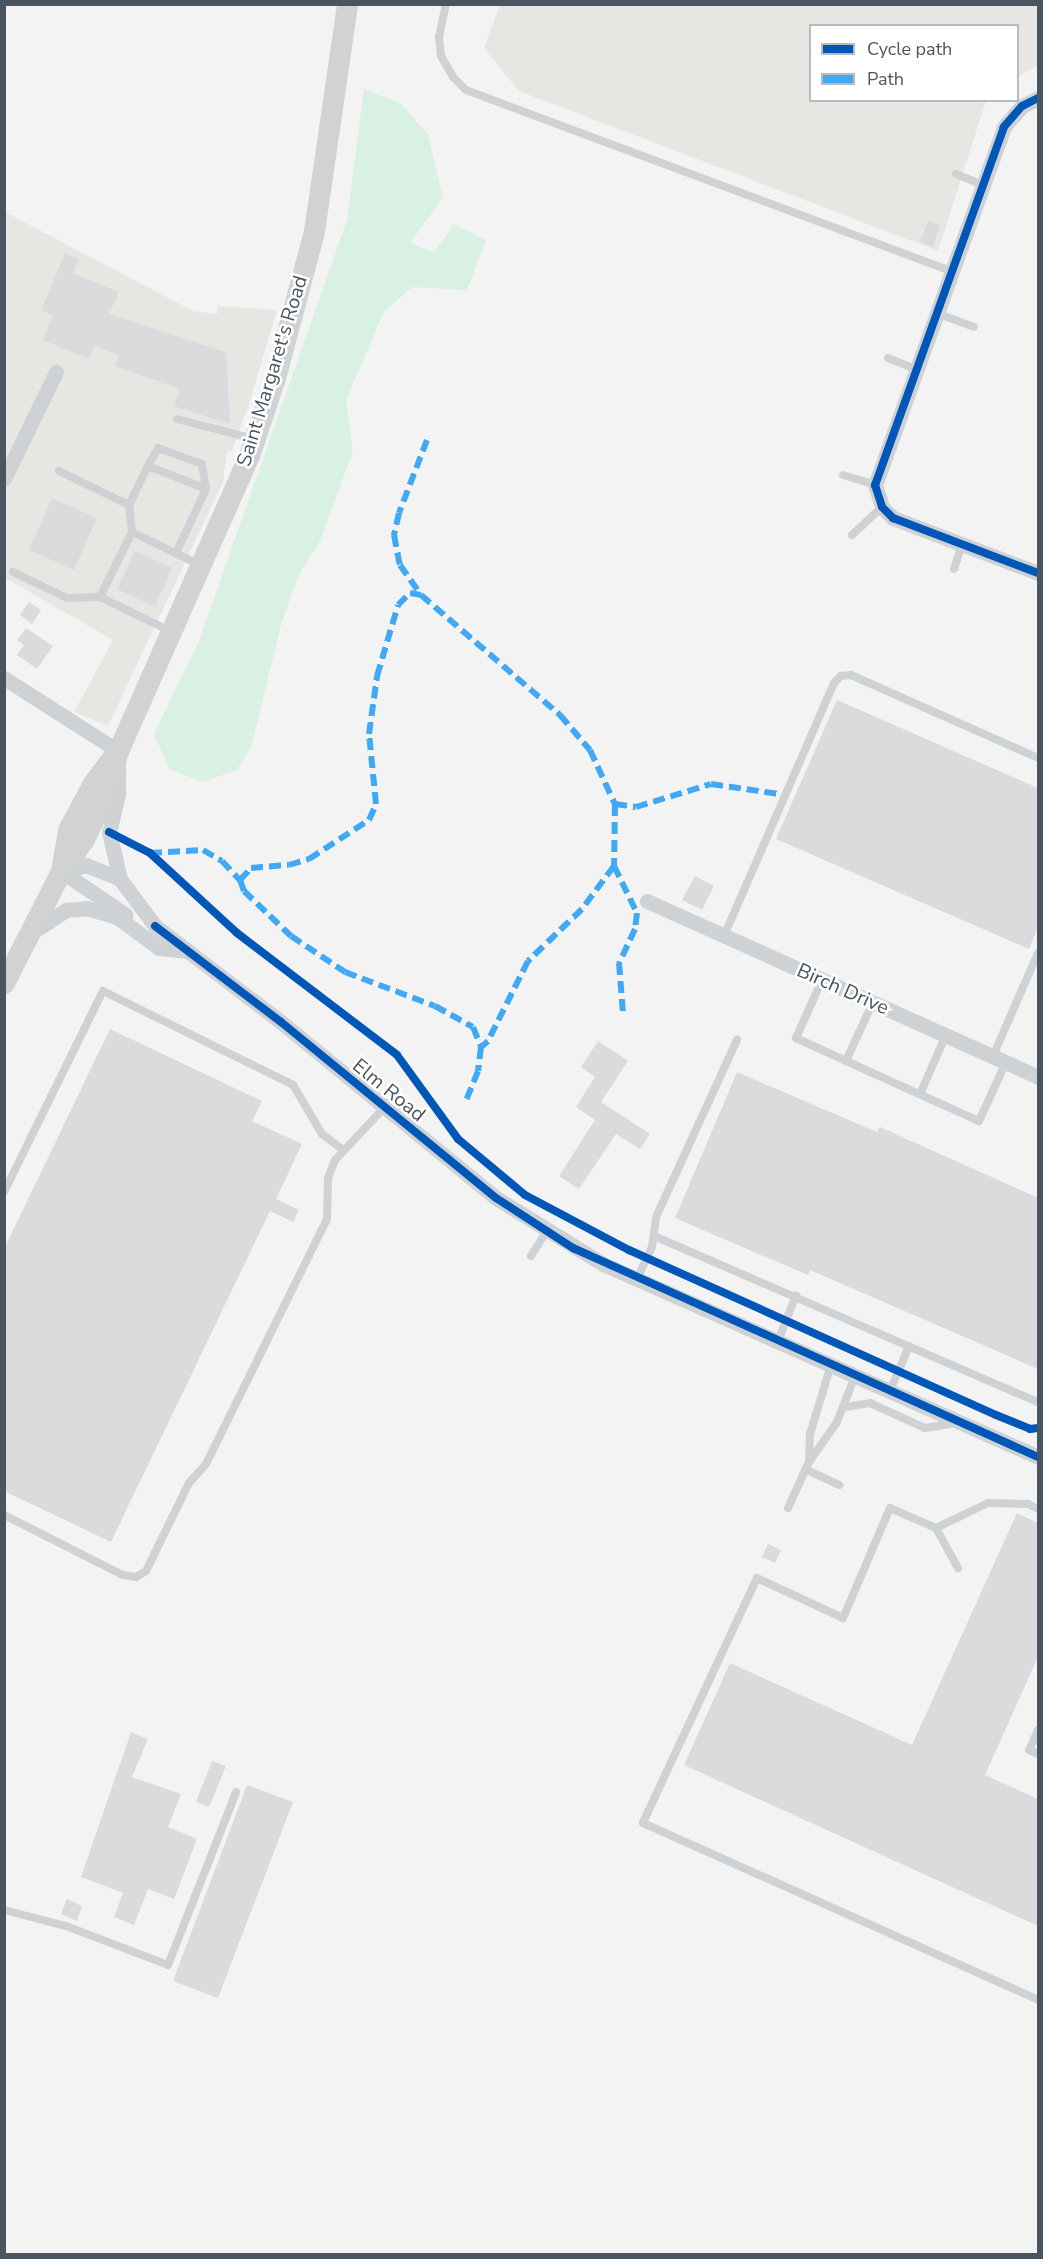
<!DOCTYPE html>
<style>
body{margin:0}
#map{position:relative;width:1043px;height:2259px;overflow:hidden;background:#f4f3f3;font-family:"Nunito Sans",sans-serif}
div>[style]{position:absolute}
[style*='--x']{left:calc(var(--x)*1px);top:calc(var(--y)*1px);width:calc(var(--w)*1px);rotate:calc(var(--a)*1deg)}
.commercial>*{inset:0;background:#e8e6e2}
.green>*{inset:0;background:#d9f1e2}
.building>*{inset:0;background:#dbdbdd}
.service>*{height:8px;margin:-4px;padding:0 4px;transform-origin:4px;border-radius:4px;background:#cfd2d4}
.minor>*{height:15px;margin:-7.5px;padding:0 7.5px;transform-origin:7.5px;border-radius:7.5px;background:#cfd2d4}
.secondary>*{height:21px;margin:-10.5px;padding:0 10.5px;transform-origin:10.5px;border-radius:10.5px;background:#d0d2d4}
.quiet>*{height:6px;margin-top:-3px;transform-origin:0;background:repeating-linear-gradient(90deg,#3fa9f5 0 12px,transparent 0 18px)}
.cycleway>*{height:8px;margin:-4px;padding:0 4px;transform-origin:4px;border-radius:4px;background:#0057b8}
span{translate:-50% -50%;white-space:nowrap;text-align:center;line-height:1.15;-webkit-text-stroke:5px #fff;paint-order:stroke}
.street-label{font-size:20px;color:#4a5560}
.frame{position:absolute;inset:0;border:6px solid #4a5560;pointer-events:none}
.legend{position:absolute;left:809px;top:24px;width:210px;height:78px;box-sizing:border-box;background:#fff;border:2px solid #b7bbbf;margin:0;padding:8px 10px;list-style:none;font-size:18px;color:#4a5560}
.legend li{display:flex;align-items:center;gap:12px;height:30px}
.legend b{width:30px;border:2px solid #b7bbbf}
</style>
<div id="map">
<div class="commercial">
<div style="clip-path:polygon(500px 5px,1038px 5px,1038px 65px,1018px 77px,1018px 26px,810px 26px,810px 100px,986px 101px,938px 251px,519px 91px,484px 48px)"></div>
<div style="clip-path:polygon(5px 212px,193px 311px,217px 314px,218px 306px,277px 310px,250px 401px,232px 451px,227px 452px,223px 482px,108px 726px,74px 712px,113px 640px,5px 578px)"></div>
</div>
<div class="green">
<div style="clip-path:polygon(364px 89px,401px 104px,428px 134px,443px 198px,410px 243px,434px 252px,454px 224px,486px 240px,467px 290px,412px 287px,384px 312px,346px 400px,353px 451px,321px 539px,297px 578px,281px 625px,252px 744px,237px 770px,203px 782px,169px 769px,154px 734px,199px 641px,347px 220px)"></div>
</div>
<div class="building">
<div style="clip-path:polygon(928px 221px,940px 225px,933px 247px,920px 242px)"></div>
<div style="clip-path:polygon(65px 253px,79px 259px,73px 273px,119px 292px,109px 314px,226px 352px,230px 424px,174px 406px,180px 389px,115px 366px,119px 356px,95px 345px,89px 359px,43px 340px,53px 315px,41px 310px)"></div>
<div style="clip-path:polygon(52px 498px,97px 518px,74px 570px,29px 550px)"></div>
<div style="clip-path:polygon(135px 551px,172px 568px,155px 607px,117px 589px)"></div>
<div style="clip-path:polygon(29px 602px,41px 610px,32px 624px,20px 615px)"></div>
<div style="clip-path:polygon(26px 628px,53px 646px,37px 669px,17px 655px,24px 645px,17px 640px)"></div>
<div style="clip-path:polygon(837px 700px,1038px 788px,1038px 926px,1029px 949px,776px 839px)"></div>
<div style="clip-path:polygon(695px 876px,714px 886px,702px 910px,682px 900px)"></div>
<div style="clip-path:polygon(110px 1029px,262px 1101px,252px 1121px,302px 1144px,276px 1199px,299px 1210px,293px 1222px,270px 1211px,111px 1542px,4px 1491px,4px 1249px)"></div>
<div style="clip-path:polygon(598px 1041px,628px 1061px,601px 1102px,650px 1134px,640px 1149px,616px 1134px,579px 1189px,559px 1176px,595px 1120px,576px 1107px,595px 1077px,581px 1067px)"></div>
<div style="clip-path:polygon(737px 1072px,877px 1132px,880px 1127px,1038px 1198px,1038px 1369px,810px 1270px,808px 1275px,675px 1218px)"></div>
<div style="clip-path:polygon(1017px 1513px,1038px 1523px,1038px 1657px,985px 1775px,1038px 1799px,1038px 1926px,684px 1765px,730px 1663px,912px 1745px)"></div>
<div style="clip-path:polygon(768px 1544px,781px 1550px,775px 1563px,762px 1557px)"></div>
<div style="clip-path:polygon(131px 1732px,148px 1739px,132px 1777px,181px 1794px,168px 1827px,197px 1839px,174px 1899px,148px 1889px,134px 1925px,114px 1917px,123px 1893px,81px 1877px)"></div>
<div style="clip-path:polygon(212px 1761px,226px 1766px,209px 1807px,196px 1802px)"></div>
<div style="clip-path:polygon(247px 1785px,293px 1802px,218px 1998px,173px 1981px)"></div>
<div style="clip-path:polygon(67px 1899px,82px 1906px,77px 1921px,61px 1914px)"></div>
</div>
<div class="service">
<div style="--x:446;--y:4;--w:34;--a:102"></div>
<div style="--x:439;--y:37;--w:19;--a:84"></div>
<div style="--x:441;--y:56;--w:24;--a:60"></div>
<div style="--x:453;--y:77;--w:18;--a:45"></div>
<div style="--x:466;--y:90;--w:518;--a:20.47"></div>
<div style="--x:956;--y:174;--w:29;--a:22"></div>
<div style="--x:936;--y:313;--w:40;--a:20.2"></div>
<div style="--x:888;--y:358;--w:29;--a:22"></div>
<div style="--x:177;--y:419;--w:80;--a:14.6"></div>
<div style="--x:148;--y:466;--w:21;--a:-61"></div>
<div style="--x:158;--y:448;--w:47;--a:20"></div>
<div style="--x:202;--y:464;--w:25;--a:81"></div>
<div style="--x:59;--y:471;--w:78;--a:25.9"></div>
<div style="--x:843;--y:475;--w:34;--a:17"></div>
<div style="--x:132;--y:532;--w:27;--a:-96"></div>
<div style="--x:129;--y:505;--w:43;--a:-64"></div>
<div style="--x:148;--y:466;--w:62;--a:21.6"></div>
<div style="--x:206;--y:489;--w:71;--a:115.1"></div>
<div style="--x:852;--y:535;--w:41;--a:-43"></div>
<div style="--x:954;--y:569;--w:26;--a:-72"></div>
<div style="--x:13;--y:572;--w:60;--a:25.7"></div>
<div style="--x:67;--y:598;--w:33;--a:-2"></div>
<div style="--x:168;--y:630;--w:76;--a:-154.1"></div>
<div style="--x:100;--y:597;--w:72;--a:-63.8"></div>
<div style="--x:132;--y:532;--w:73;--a:25.9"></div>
<div style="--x:724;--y:936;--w:276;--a:-66.5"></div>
<div style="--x:834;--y:683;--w:10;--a:-45"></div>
<div style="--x:841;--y:676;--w:10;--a:-6"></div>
<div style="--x:851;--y:675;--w:205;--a:23.9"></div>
<div style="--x:822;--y:980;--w:64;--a:114.1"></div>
<div style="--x:796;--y:1038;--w:55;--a:24.7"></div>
<div style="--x:846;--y:1061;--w:146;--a:24.3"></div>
<div style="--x:979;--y:1121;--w:65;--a:-65.4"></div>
<div style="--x:993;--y:1056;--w:112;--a:-66.4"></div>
<div style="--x:846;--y:1061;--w:65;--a:-65.4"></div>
<div style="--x:920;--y:1094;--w:64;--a:-66.2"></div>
<div style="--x:4;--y:1192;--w:224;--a:-63.8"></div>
<div style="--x:103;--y:991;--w:212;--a:26.3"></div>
<div style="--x:293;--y:1085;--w:57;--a:59.4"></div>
<div style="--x:322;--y:1134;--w:26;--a:37"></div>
<div style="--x:654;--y:1236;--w:418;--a:23.4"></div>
<div style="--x:531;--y:1256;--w:28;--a:-58"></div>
<div style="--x:637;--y:1279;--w:35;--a:-65"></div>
<div style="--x:652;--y:1247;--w:30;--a:-82"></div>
<div style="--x:656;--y:1217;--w:195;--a:-65.4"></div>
<div style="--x:778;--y:1341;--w:49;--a:-68.6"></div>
<div style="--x:890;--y:1391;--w:49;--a:-67.1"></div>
<div style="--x:845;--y:1407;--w:25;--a:-9"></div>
<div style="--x:870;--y:1403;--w:60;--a:24.4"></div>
<div style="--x:925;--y:1428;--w:32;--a:-9"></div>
<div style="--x:809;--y:1461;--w:27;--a:-88"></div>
<div style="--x:810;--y:1434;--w:72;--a:-73.1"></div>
<div style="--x:805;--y:1469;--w:38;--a:25"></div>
<div style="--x:788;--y:1508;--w:51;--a:-65.5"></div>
<div style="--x:809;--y:1462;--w:49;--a:-55"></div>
<div style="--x:837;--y:1422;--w:49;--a:-68.6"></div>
<div style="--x:1038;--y:1509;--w:11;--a:-153"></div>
<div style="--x:1028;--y:1504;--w:40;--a:-178.6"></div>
<div style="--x:988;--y:1503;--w:58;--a:154.3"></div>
<div style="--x:936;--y:1528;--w:50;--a:-156.5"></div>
<div style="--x:890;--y:1508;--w:120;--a:113.1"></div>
<div style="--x:843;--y:1618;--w:95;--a:-155.1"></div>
<div style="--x:757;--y:1578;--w:270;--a:115"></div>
<div style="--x:643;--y:1823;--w:433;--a:24.1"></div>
<div style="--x:4;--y:1515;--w:133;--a:26.8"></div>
<div style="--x:123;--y:1575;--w:13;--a:9"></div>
<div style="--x:136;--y:1577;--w:12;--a:-31"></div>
<div style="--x:146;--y:1571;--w:98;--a:-64"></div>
<div style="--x:189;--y:1483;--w:25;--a:-48"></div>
<div style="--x:206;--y:1464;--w:273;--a:-63.7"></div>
<div style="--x:327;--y:1219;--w:41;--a:-88.6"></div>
<div style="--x:328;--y:1178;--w:19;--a:-69"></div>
<div style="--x:335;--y:1160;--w:71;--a:-46.7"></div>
<div style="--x:936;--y:1528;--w:46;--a:61.2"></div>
<div style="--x:1038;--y:1730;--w:22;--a:114"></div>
<div style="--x:1029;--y:1750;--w:10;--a:24"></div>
<div style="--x:4;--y:1910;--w:64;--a:14.5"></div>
<div style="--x:66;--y:1926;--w:109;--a:20.9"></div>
<div style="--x:168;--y:1965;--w:186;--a:-68.5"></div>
</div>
<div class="minor">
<div style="--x:1038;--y:98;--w:18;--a:153"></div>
<div style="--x:1022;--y:106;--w:28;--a:131"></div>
<div style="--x:1004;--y:127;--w:381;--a:109.8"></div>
<div style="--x:875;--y:485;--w:23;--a:72"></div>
<div style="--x:882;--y:507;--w:16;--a:45"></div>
<div style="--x:893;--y:518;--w:155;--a:20.8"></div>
<div style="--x:4;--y:479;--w:119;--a:-64.1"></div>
<div style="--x:4;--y:678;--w:135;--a:32.6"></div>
<div style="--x:118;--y:751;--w:43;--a:90"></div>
<div style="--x:118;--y:794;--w:39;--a:103"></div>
<div style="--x:109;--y:832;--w:48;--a:76.8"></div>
<div style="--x:120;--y:879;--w:59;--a:53.3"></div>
<div style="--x:155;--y:926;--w:158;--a:37.3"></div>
<div style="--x:281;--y:1022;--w:278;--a:39.3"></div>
<div style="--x:496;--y:1198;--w:126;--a:31.7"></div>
<div style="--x:603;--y:1264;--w:476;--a:23.9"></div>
<div style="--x:61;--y:871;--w:78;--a:34.1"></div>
<div style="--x:61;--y:871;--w:26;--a:-13"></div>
<div style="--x:86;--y:865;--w:37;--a:22"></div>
<div style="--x:647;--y:901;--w:429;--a:24.2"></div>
<div style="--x:31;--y:933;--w:42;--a:-33.3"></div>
<div style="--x:66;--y:910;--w:21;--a:-5"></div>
<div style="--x:87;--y:908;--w:31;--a:17"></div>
<div style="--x:117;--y:917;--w:52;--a:36.4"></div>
<div style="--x:159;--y:948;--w:27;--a:6"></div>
</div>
<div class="secondary">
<div style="--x:62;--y:865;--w:36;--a:-80"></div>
<div style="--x:68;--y:830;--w:53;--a:-62"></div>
<div style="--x:93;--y:783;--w:30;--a:-53"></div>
<div style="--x:4;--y:983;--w:126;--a:-63"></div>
<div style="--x:61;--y:871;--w:39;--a:-54"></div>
<div style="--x:84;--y:839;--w:48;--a:-64"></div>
<div style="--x:105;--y:796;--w:47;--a:-73.9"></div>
<div style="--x:118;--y:751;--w:323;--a:-66.1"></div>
<div style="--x:249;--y:456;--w:82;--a:-71.6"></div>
<div style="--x:275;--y:378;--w:152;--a:-75.1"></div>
<div style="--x:314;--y:231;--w:229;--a:-81.7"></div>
</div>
<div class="quiet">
<div style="--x:427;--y:440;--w:78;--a:111"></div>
<div style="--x:399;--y:513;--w:23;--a:103"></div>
<div style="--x:394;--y:535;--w:31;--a:79"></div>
<div style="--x:400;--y:565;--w:37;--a:55"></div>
<div style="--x:421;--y:595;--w:184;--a:40.8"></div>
<div style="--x:560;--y:715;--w:46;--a:49.4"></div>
<div style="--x:590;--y:750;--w:60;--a:65.2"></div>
<div style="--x:615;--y:804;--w:62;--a:90.9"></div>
<div style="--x:614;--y:866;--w:54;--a:126.7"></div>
<div style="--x:582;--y:909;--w:75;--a:136.1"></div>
<div style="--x:528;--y:961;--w:89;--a:116.6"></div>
<div style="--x:488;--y:1041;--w:9;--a:139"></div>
<div style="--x:615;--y:804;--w:21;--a:8"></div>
<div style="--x:636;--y:807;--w:78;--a:-17"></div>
<div style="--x:711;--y:784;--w:69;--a:8.4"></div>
<div style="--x:150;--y:853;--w:53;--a:-3.2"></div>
<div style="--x:203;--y:850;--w:22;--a:30"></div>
<div style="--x:222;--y:861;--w:26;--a:47"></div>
<div style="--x:240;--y:880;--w:12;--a:70"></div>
<div style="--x:244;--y:891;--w:65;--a:43.8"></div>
<div style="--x:291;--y:936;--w:65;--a:33.7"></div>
<div style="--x:345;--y:972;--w:96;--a:20.7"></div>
<div style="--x:435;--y:1006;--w:43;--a:28.9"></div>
<div style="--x:473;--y:1027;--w:22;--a:68"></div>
<div style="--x:481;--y:1047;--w:24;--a:97"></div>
<div style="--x:478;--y:1071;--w:35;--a:112"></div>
<div style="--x:614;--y:866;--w:52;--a:63.9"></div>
<div style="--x:637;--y:913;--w:16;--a:97"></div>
<div style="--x:635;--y:929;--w:38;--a:115"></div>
<div style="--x:619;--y:963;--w:51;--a:85.5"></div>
<div style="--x:240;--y:880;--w:16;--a:-47"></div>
<div style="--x:251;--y:868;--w:38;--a:-5"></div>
<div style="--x:289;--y:865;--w:21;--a:-17"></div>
<div style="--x:309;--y:859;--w:72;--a:-33"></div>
<div style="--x:369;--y:820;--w:17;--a:-66"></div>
<div style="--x:376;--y:804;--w:70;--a:-95.7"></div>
<div style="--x:369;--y:734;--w:59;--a:-82.1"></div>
<div style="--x:377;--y:676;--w:74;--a:-73.5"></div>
<div style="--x:398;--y:605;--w:17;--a:-45"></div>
<div style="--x:410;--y:593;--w:11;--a:10"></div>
</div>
<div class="cycleway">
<div style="--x:1038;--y:98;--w:18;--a:153"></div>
<div style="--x:1022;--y:106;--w:28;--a:131"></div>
<div style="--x:1004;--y:127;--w:381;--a:109.8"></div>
<div style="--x:875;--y:485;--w:23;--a:72"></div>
<div style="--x:882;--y:507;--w:16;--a:45"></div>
<div style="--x:893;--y:518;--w:155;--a:20.8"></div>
<div style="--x:109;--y:832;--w:46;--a:27.1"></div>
<div style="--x:150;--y:853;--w:118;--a:42.6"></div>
<div style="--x:237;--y:933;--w:201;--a:37.3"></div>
<div style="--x:397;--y:1055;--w:104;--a:54"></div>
<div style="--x:458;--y:1139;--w:87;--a:39.9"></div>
<div style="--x:525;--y:1195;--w:118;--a:27.9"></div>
<div style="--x:629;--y:1250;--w:402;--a:24.2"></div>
<div style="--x:996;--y:1415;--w:37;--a:22"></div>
<div style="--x:1030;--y:1429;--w:8;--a:-7"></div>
<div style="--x:155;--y:926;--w:158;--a:37.3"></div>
<div style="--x:281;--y:1022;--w:278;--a:39.3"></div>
<div style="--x:496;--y:1198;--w:92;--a:33"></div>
<div style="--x:573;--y:1248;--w:510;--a:24.2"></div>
</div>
<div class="street-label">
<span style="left:272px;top:371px;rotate:-73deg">Saint Margaret's Road</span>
<span style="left:843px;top:989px;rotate:24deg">Birch Drive</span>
<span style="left:389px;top:1090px;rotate:39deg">Elm Road</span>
</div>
<div class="frame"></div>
<ul class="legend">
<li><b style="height:8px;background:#0057b8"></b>Cycle path</li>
<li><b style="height:8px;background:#3fa9f5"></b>Path</li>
</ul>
</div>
